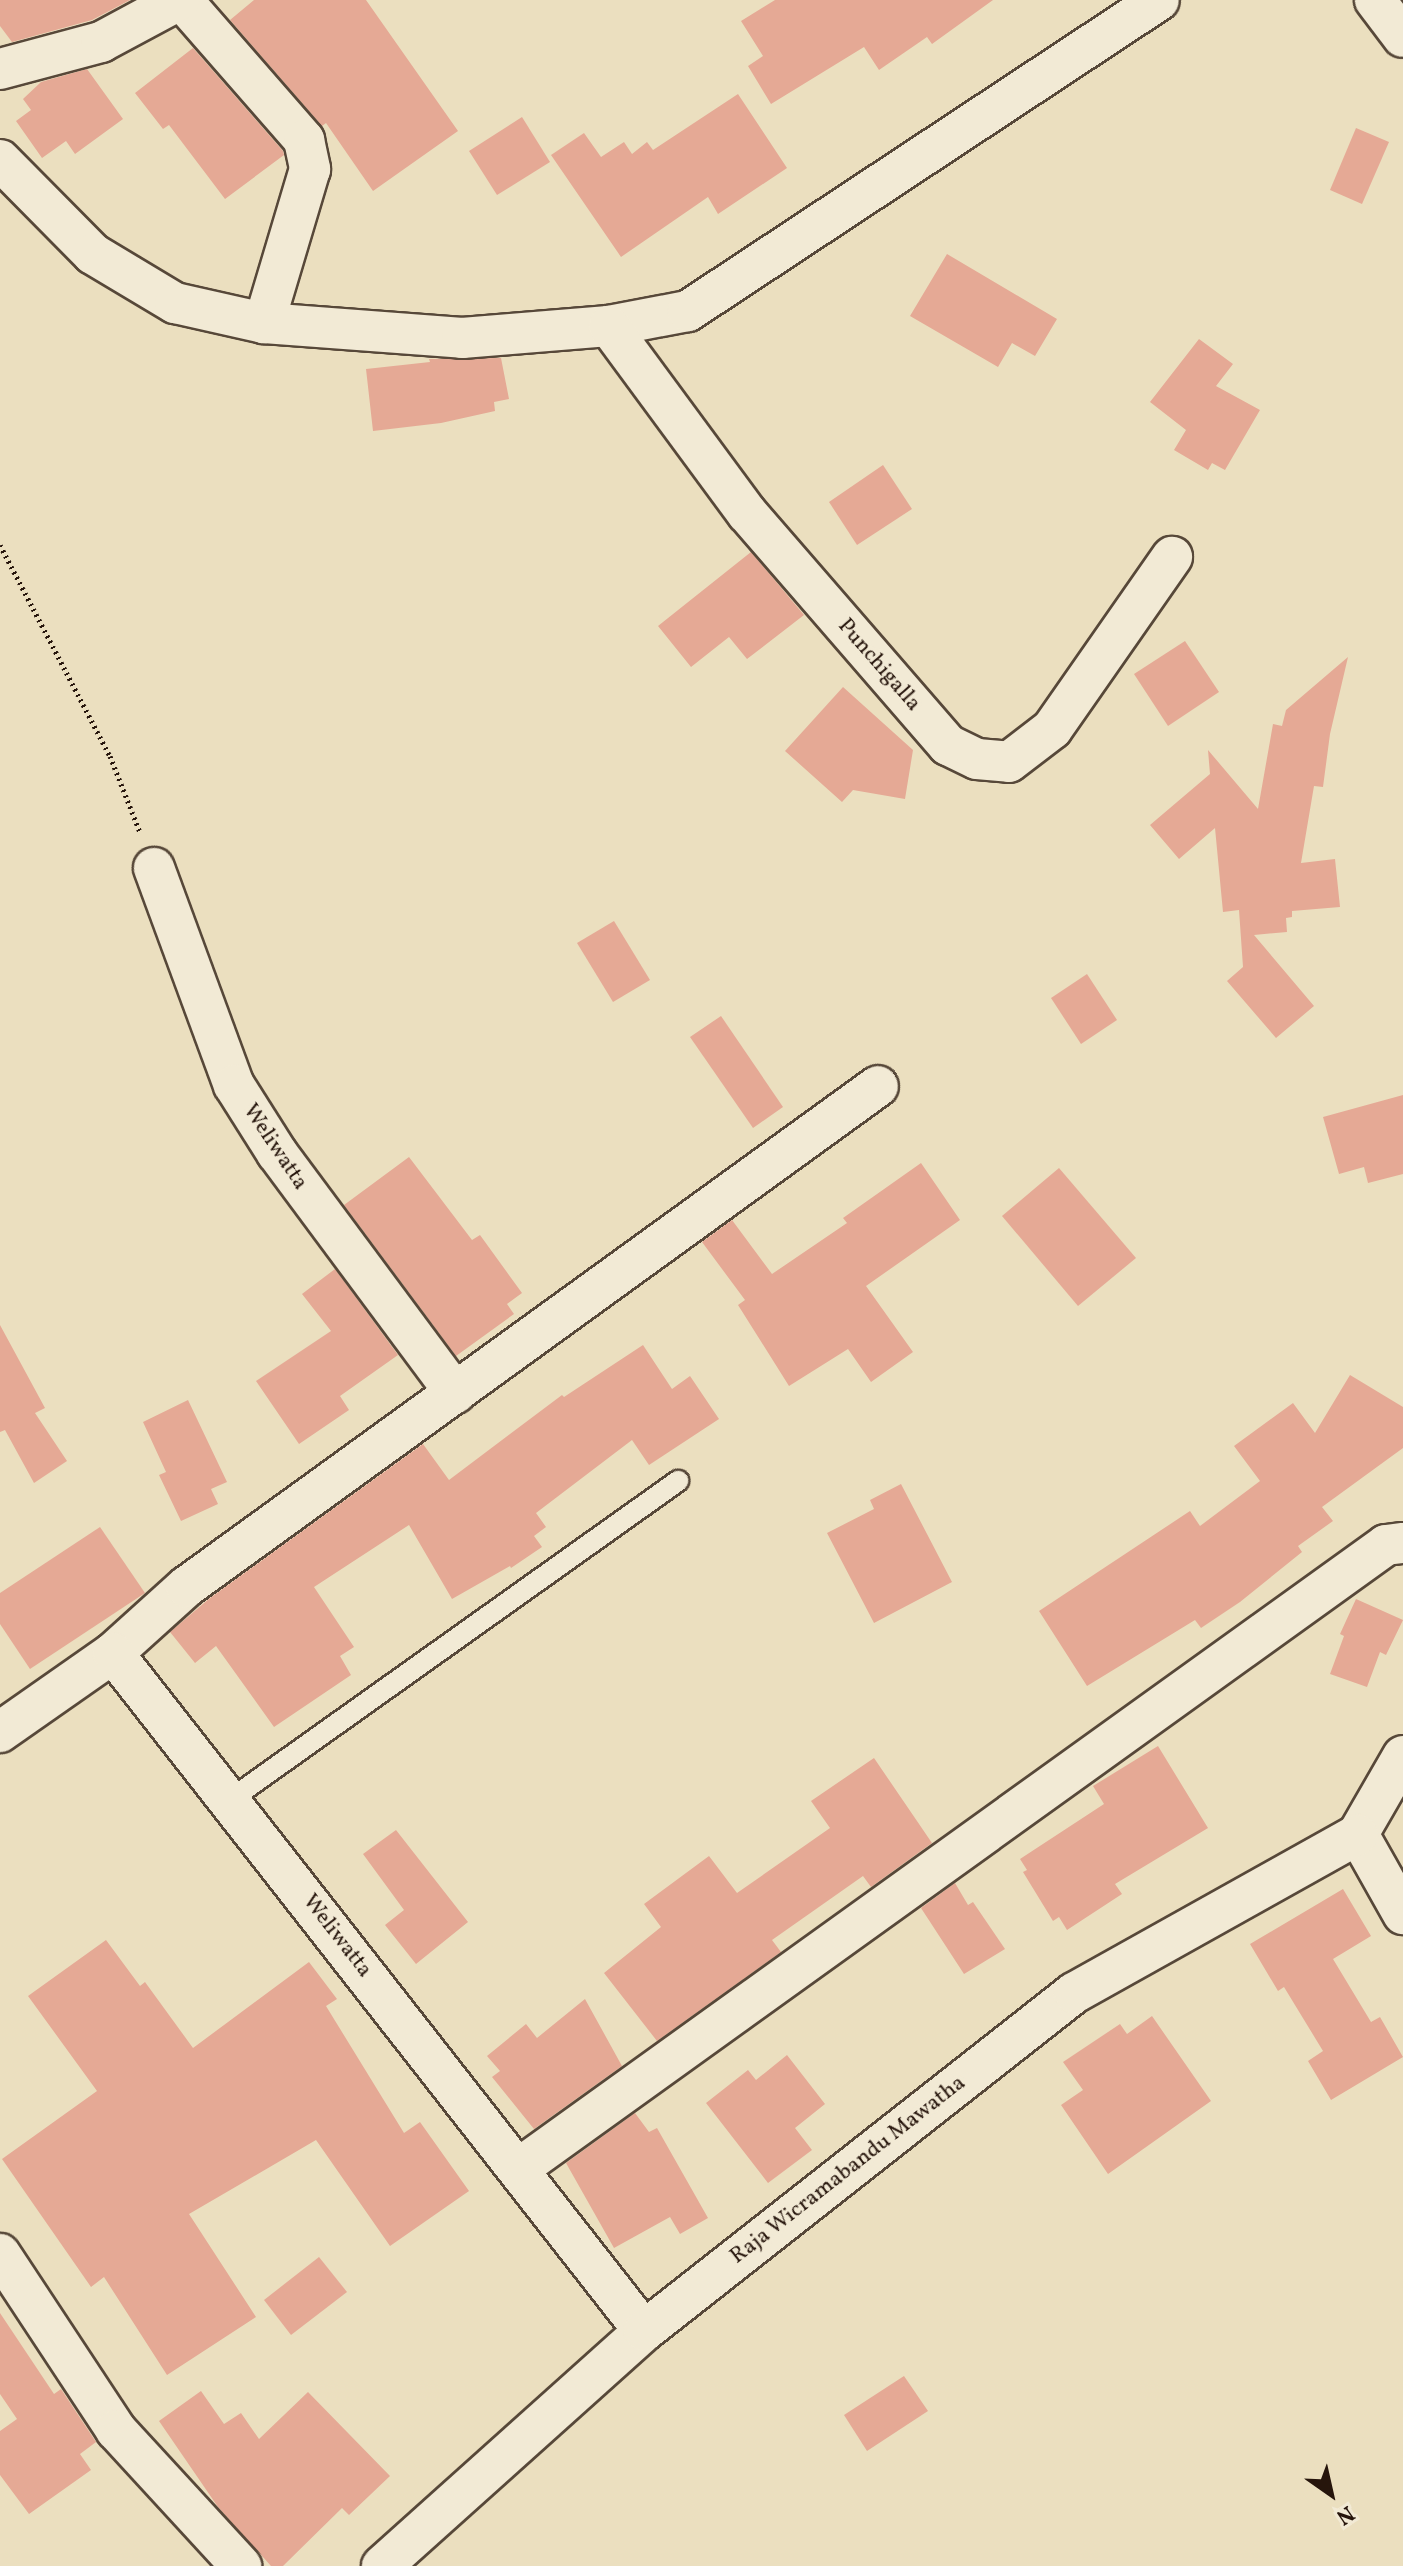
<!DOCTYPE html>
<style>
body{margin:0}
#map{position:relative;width:1403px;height:2566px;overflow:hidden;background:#ebdfbf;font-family:Vollkorn,serif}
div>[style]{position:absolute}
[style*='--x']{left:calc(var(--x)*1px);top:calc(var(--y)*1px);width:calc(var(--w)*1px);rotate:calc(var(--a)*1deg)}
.building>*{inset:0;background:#e5a995}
.path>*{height:5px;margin-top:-2.5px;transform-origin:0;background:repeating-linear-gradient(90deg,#26150c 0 2px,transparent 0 6px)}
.roads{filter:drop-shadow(2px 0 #574839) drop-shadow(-2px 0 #574839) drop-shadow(0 2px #574839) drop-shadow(0 -2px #574839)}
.lane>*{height:20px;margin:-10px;padding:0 10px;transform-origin:10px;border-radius:10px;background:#f2ead5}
.street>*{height:40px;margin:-20px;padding:0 20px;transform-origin:20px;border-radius:20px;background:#f2ead5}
span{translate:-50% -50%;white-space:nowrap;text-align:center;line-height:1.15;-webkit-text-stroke:7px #f2ead5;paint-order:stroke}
.street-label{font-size:22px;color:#26150c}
.north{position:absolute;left:1291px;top:2454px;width:80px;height:80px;-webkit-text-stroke:6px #f2ead5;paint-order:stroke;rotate:146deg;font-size:22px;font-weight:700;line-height:32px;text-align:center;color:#26150c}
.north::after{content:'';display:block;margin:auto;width:28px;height:36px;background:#26150c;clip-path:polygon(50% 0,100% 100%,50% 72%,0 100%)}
</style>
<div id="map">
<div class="building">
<div style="clip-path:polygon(0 0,130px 0,92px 20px,12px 42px,0 26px)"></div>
<div style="clip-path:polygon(254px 0,366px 0,458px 131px,373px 191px,326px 123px,322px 126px,230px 20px)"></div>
<div style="clip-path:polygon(775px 0,993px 0,932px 44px,927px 37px,879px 70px,864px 47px,771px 104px,748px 66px,763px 56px,741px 21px)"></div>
<div style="clip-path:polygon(193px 48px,283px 151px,284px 155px,225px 199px,169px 125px,163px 129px,135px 93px)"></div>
<div style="clip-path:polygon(87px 69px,123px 119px,75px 154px,66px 141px,42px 158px,16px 121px,31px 110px,23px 99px,41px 82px)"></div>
<div style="clip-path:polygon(738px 94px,787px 168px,718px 214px,708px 197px,621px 257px,551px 155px,584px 133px,601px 157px,624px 142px,632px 154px,647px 142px,653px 150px)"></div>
<div style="clip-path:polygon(522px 117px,550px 162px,497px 195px,469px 151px)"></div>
<div style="clip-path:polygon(1356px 128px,1389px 142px,1362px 204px,1330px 190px)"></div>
<div style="clip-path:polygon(947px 254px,1057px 319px,1035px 356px,1012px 343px,998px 367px,910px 316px)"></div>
<div style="clip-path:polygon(1199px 339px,1233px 364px,1216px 386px,1260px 410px,1225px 470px,1212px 463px,1208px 470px,1174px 450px,1186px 430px,1150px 402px)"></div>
<div style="clip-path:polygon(501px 358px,509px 399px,494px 402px,495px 411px,441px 423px,373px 431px,366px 369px,430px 362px,429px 359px)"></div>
<div style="clip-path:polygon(883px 465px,912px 509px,857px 545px,829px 502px)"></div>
<div style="clip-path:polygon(751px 552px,804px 615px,747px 659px,729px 637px,691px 667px,658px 626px)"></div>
<div style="clip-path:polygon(1185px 641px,1219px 692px,1168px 726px,1134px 674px)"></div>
<div style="clip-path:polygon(1348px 657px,1330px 734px,1323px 787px,1314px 786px,1301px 863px,1335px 859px,1340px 907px,1292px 911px,1292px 917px,1286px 918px,1287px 932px,1254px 935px,1314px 1006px,1276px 1038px,1227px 981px,1243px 967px,1239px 910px,1223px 912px,1215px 828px,1179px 859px,1150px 825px,1210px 774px,1208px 750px,1258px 809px,1273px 724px,1282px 726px,1286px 710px)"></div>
<div style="clip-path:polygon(843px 687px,913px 750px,905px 799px,853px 790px,842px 802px,785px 751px)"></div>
<div style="clip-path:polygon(614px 921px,650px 980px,613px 1002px,577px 943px)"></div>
<div style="clip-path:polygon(1087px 974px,1117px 1020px,1081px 1044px,1051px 998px)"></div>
<div style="clip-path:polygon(721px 1016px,783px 1107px,753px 1128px,690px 1037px)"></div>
<div style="clip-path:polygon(1403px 1095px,1403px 1174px,1368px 1183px,1364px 1167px,1339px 1174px,1323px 1117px)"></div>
<div style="clip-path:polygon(409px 1157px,472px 1240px,480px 1235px,522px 1293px,507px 1304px,514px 1314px,456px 1356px,344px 1205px)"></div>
<div style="clip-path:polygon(921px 1163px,960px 1220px,866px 1286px,913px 1352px,871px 1382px,848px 1349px,789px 1386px,738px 1305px,745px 1300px,702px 1242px,732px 1220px,772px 1274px,847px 1223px,843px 1218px)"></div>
<div style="clip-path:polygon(1059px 1168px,1136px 1258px,1078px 1306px,1002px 1216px)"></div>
<div style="clip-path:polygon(335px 1269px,398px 1355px,340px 1396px,349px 1410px,299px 1444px,256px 1381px,331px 1331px,302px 1294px)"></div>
<div style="clip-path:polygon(0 1325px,45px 1408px,35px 1413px,67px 1461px,34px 1483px,5px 1430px,0 1432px)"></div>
<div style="clip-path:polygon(643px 1345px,672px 1389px,690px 1376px,719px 1419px,649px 1465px,632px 1440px,536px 1513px,546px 1527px,534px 1536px,542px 1547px,511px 1568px,510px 1566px,452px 1599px,409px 1525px,314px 1587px,354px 1647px,340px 1656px,351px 1675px,274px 1727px,216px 1646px,195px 1663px,170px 1632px,210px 1598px,423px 1444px,449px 1480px,562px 1395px,564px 1397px)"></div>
<div style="clip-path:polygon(1350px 1375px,1403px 1407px,1403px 1448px,1322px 1507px,1333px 1521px,1298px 1546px,1302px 1552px,1240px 1602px,1201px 1628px,1195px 1620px,1087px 1686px,1039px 1611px,1190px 1511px,1200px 1526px,1260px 1481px,1234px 1446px,1293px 1403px,1315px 1433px)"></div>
<div style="clip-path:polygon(188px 1400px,227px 1482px,211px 1489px,218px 1504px,181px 1521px,159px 1475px,166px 1472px,143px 1422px)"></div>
<div style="clip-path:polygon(901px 1484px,952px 1582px,874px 1623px,827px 1533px,874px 1509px,870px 1500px)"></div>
<div style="clip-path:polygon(100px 1527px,145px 1593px,30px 1669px,0 1624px,0 1593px)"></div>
<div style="clip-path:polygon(1356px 1599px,1403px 1620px,1386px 1655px,1380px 1652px,1367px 1687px,1330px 1674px,1344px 1636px,1340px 1634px)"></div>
<div style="clip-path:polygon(1158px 1746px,1208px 1828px,1115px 1884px,1122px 1894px,1067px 1930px,1059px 1917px,1053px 1921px,1023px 1872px,1027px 1870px,1020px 1859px,1104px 1804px,1093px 1786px)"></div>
<div style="clip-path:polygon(874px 1758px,932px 1843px,871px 1887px,863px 1876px,772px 1940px,781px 1952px,657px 2041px,604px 1973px,661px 1927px,644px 1904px,709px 1856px,737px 1893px,830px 1828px,811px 1801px)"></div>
<div style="clip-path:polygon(396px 1830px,468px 1922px,416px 1964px,385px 1925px,404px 1910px,363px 1854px)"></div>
<div style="clip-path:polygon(955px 1883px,968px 1905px,973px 1902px,1005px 1949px,964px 1974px,921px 1908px)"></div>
<div style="clip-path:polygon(1343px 1889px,1371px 1936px,1333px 1959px,1371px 2022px,1380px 2017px,1403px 2057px,1331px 2100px,1308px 2061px,1323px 2051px,1284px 1987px,1278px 1991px,1250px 1944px)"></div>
<div style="clip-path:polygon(106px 1940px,140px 1986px,145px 1982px,193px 2048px,309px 1962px,337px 1999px,326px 2006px,404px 2133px,420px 2122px,469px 2191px,390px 2246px,316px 2140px,189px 2214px,256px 2317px,167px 2375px,104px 2277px,91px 2287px,2px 2159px,97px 2091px,28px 1996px)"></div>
<div style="clip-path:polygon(585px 1999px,622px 2066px,534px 2129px,492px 2077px,500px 2071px,487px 2056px,526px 2024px,537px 2038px)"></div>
<div style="clip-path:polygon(1152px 2016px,1211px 2101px,1108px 2174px,1061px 2105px,1083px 2090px,1063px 2062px,1120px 2024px,1127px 2034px)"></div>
<div style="clip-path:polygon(787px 2055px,825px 2104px,795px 2128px,812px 2150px,768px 2183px,706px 2103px,748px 2070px,756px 2080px)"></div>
<div style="clip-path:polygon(635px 2113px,649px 2132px,657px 2128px,708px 2218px,680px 2234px,670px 2217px,614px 2248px,566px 2163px)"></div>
<div style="clip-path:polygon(319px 2257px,347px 2292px,291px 2335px,264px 2300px)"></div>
<div style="clip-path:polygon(0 2313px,54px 2394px,61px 2389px,96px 2442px,80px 2454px,91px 2470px,29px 2514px,0 2475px,0 2431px,17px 2419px,0 2394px)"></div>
<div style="clip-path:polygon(904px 2376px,928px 2411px,867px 2451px,844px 2415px)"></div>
<div style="clip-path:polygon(201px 2391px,224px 2424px,241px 2413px,259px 2439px,308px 2392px,390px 2476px,349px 2515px,342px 2508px,283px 2566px,271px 2566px,218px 2507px,159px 2421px)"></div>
</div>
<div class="path">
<div style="--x:0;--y:545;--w:238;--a:62.5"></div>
<div style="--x:110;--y:756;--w:82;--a:68.5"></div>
</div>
<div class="roads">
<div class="lane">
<div style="--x:231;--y:1799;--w:549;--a:-35.43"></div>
</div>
<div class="street">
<div style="--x:182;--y:0;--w:186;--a:48.9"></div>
<div style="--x:304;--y:140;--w:30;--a:78"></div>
<div style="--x:310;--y:169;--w:161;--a:106.6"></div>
<div style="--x:1375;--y:0;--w:46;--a:52.9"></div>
<div style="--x:0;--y:69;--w:105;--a:-15"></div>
<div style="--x:101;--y:42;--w:89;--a:-28.3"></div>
<div style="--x:0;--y:160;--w:132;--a:45.3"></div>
<div style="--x:93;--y:254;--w:96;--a:30.9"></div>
<div style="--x:175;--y:303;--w:91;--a:12.7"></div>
<div style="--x:264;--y:323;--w:199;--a:4.3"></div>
<div style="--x:462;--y:338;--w:147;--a:-4.7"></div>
<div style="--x:609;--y:326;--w:80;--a:-10.8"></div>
<div style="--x:688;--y:311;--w:564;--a:-33.44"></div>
<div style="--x:609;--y:326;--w:232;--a:53.6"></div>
<div style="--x:747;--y:513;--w:307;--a:49.1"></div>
<div style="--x:948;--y:745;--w:32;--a:26"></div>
<div style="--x:977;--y:759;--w:32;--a:5"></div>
<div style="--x:1009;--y:762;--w:54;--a:-37.5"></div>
<div style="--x:1052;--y:729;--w:210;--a:-55.1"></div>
<div style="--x:154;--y:868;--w:231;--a:69.8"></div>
<div style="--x:234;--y:1085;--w:80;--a:57.7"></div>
<div style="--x:277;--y:1153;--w:299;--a:53.4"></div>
<div style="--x:113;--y:1653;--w:98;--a:-42.1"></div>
<div style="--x:186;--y:1587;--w:854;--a:-35.9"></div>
<div style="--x:0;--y:1732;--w:138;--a:-35"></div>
<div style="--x:113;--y:1653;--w:861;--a:51.93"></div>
<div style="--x:1358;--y:1834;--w:92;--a:60.6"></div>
<div style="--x:1358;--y:1834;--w:90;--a:-60"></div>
<div style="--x:518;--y:2169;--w:1069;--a:-35.71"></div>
<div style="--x:1386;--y:1545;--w:17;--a:-7"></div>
<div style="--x:0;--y:2254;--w:211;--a:56.6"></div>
<div style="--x:116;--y:2430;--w:185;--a:47.4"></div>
<div style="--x:382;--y:2566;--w:352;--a:-41.9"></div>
<div style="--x:644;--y:2331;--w:547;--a:-38.17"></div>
<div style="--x:1074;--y:1993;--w:325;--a:-29.2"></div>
</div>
</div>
<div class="street-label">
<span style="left:879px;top:665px;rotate:49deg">Punchigalla</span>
<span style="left:275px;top:1147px;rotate:56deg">Weliwatta</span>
<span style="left:337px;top:1936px;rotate:52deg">Weliwatta</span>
<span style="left:848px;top:2170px;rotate:-38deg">Raja Wicramabandu Mawatha</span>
</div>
<div class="north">N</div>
</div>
